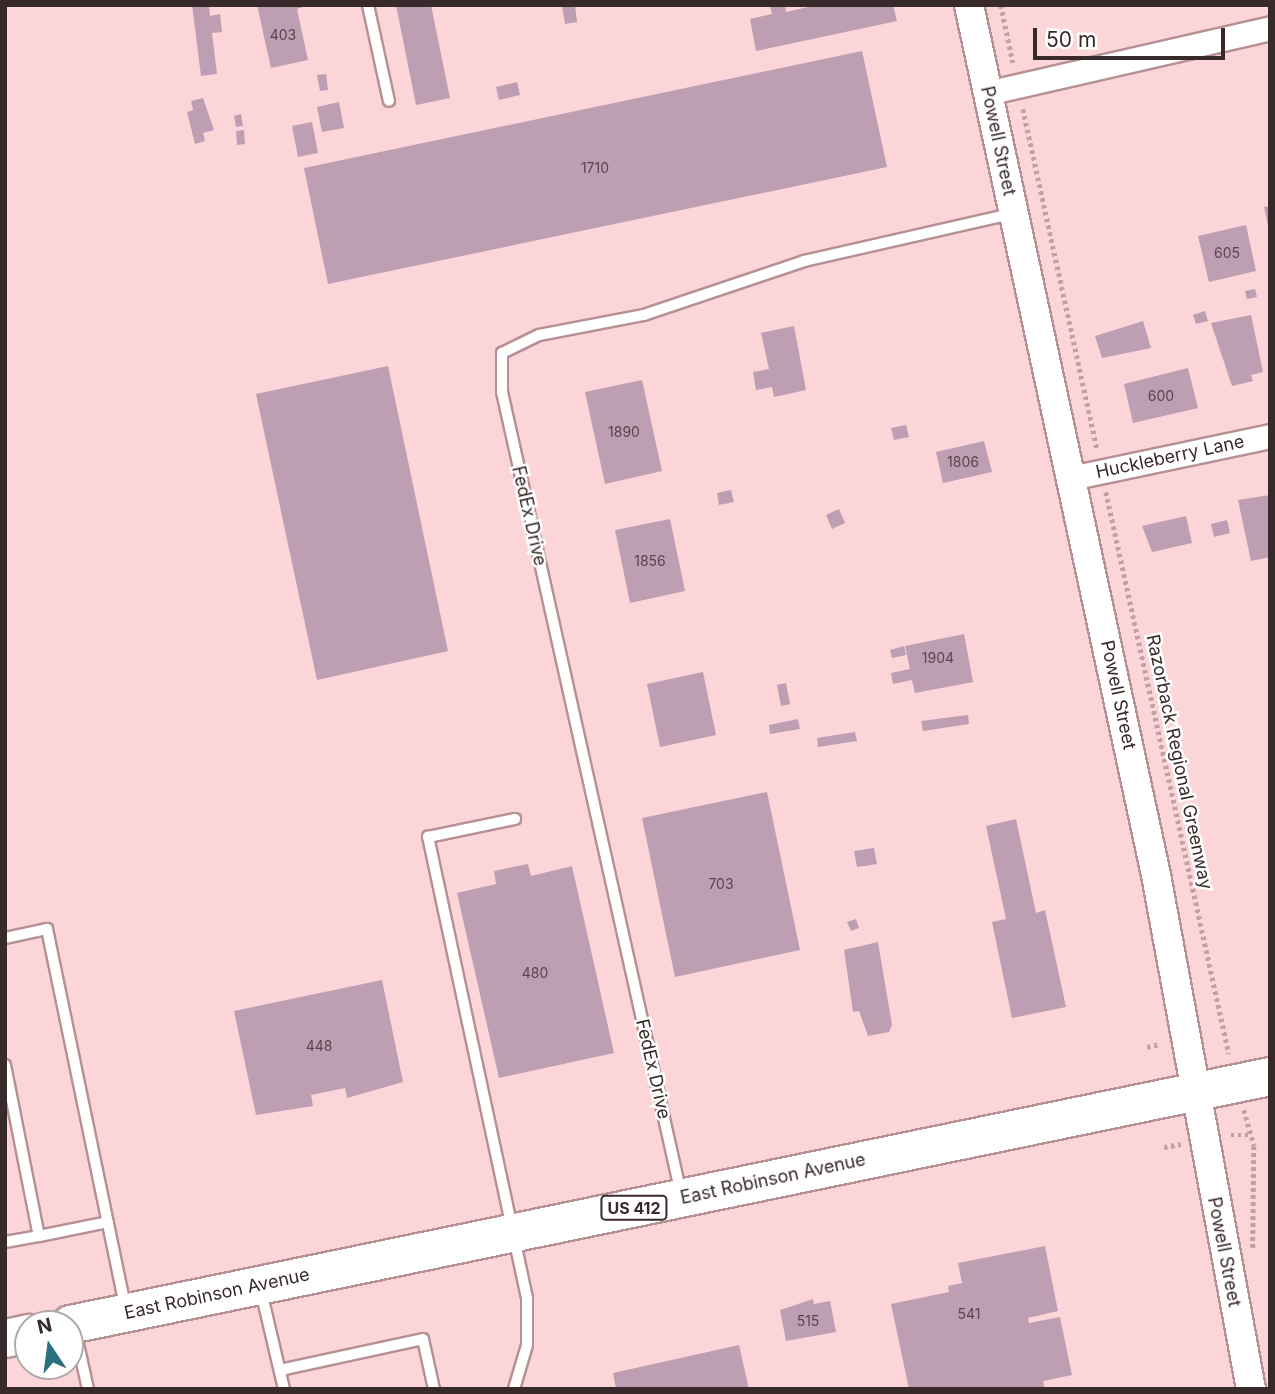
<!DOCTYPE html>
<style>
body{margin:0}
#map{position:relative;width:1275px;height:1394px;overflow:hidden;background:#fcd5d9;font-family:Inter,sans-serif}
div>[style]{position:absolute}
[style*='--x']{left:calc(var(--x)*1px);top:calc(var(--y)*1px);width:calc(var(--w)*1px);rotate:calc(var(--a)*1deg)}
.building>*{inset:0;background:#bd9eb2}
.path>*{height:4.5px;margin-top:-2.25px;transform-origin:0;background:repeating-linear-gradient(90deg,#c1a1a5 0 3.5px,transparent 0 7px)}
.roads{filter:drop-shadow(2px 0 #b59095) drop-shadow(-2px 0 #b59095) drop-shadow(0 2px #b59095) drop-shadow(0 -2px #b59095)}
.service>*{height:10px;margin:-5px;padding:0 5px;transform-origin:5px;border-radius:5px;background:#fff}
.minor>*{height:23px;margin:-11.5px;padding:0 11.5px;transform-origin:11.5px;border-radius:11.5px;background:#fff}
.tertiary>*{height:28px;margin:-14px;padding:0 14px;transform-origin:14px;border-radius:14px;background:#fff}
.trunk>*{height:37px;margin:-18.5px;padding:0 18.5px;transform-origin:18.5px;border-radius:18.5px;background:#fff}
span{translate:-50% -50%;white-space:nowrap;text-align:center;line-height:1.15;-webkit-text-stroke:5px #fff;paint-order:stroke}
.number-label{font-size:14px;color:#59464d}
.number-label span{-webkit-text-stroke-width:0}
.shield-label span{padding:2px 5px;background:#fff;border:2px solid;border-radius:5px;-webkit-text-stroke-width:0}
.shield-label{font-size:16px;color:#38292b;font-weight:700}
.street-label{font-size:18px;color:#38292b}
.frame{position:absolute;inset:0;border:7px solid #38292b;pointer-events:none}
.north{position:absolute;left:14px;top:1310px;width:70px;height:70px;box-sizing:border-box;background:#fff;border:2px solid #afa9aa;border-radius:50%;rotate:347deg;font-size:19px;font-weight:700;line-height:28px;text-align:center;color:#38292b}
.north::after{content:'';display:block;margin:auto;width:24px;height:32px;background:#2b707f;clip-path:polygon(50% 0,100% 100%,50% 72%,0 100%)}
.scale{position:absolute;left:1033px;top:28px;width:192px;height:32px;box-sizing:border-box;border:4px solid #38292b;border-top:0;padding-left:9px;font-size:21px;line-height:24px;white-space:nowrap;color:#38292b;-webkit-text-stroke:5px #fff;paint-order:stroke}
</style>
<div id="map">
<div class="building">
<div style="clip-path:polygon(192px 5px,209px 5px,210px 16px,220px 14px,222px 32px,212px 33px,217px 74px,201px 76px)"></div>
<div style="clip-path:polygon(257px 5px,308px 5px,297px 9px,308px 60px,271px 68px)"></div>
<div style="clip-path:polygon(396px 5px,431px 5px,450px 98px,416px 105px)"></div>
<div style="clip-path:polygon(562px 5px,575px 5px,577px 22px,565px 24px)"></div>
<div style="clip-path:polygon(770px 5px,785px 5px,786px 12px,817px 5px,893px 5px,897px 21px,756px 51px,750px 19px,772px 14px)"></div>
<div style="clip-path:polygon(862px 51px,887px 167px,328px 284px,304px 168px)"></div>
<div style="clip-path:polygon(326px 74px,328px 90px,320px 91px,317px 75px)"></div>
<div style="clip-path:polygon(517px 82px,520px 95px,499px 100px,496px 87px)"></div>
<div style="clip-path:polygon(203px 98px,214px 130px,203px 133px,205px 141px,195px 144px,187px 112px,193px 110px,191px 101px)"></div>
<div style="clip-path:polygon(339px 102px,344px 128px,322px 132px,317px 107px)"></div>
<div style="clip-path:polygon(241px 114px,243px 126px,236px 127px,234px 116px)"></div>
<div style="clip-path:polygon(312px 122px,318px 153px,298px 157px,292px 126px)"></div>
<div style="clip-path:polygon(244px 130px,245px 144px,237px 145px,236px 131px)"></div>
<div style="clip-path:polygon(1270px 206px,1270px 230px,1269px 230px,1264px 207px)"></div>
<div style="clip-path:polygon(1246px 225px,1256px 271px,1209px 282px,1198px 236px)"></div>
<div style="clip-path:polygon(1255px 289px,1257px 297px,1247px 299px,1245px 291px)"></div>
<div style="clip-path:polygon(1205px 311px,1208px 321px,1196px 324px,1193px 315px)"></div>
<div style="clip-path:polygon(1251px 315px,1263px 372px,1251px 375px,1253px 381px,1232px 386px,1211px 323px)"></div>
<div style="clip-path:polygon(1143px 321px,1151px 348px,1102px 358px,1095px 336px)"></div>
<div style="clip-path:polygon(794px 326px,806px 390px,774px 397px,772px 387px,756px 390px,753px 372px,769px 369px,761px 333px)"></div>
<div style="clip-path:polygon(388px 366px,448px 651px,317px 680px,256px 394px)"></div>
<div style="clip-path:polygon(1188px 368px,1198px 408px,1133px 423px,1124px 384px)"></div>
<div style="clip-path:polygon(642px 380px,662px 471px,605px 484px,585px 392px)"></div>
<div style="clip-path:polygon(906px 425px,909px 437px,894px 440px,891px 428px)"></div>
<div style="clip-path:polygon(984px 441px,992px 472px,943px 483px,936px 452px)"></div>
<div style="clip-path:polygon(731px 490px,734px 502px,719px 505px,717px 493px)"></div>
<div style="clip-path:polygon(1270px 495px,1270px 557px,1251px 561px,1238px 500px)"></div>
<div style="clip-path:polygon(839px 509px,845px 523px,832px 529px,826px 515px)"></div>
<div style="clip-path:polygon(1186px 516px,1192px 543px,1152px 552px,1142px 526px)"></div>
<div style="clip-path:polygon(670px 519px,685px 591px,630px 603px,615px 530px)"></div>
<div style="clip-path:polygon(1227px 520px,1230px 533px,1214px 537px,1211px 524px)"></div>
<div style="clip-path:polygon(964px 634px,973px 682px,915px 693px,912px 680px,893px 684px,891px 673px,910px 669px,905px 646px)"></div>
<div style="clip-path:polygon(904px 646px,906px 655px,892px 658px,890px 650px)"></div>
<div style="clip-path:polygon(703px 672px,716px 735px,660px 747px,647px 684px)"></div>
<div style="clip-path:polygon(786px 683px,790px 704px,781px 706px,777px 685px)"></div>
<div style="clip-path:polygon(968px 715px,969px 724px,923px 731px,921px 721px)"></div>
<div style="clip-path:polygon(798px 719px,800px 729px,770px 734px,769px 725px)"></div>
<div style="clip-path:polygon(855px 732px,857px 741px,818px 747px,817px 738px)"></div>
<div style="clip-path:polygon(767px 792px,800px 950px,675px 977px,642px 818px)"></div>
<div style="clip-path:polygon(1016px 819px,1036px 913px,1045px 910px,1066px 1007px,1012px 1018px,992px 922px,1006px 919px,986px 826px)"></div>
<div style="clip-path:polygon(874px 848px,877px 864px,857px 867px,854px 851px)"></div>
<div style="clip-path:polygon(528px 864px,531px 876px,572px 866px,614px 1053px,499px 1078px,457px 893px,496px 884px,494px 871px)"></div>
<div style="clip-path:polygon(856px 919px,859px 928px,851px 931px,847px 922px)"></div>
<div style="clip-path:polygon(878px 942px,892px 1025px,889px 1032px,868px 1036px,859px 1011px,853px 1012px,844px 950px)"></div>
<div style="clip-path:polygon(382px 980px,403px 1082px,347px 1098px,345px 1088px,311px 1095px,313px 1106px,256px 1115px,234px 1011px)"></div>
<div style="clip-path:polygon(1045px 1246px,1058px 1311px,1028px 1318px,1029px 1323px,1060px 1317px,1072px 1375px,1043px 1381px,1045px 1389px,909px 1389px,891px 1304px,949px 1292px,948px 1286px,962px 1283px,958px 1263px)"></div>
<div style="clip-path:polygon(813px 1299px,814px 1304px,830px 1301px,836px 1332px,786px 1341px,780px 1310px)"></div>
<div style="clip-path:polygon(739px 1345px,749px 1389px,616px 1389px,613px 1373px)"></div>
</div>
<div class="path">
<div style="--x:1001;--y:5;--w:59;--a:78.3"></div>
<div style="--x:1023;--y:109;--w:348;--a:77.7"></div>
<div style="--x:1106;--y:492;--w:575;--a:77.65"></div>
<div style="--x:1147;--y:1047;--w:13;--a:-13"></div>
<div style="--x:1244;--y:1110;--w:37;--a:74"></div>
<div style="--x:1254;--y:1146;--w:104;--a:90.6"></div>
<div style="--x:1231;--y:1135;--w:20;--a:0"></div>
<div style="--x:1164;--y:1147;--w:17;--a:-10"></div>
</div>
<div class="roads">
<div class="service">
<div style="--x:368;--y:5;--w:98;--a:77.7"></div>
<div style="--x:5;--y:938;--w:43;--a:-12.1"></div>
<div style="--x:47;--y:929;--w:385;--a:78.3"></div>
<div style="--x:5;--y:1065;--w:174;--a:78.8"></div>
<div style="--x:39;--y:1236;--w:70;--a:-11.5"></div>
<div style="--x:681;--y:1194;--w:822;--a:-102.58"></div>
<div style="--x:502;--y:392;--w:39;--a:-90"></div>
<div style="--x:502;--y:353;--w:41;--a:-25.9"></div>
<div style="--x:539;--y:335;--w:107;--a:-10.8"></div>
<div style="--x:644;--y:315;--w:169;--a:-18.6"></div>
<div style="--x:804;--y:261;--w:212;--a:-12.8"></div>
<div style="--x:5;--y:1242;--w:35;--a:-10"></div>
<div style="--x:261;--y:1291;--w:101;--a:76.8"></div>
<div style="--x:75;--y:1330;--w:60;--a:77.6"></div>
<div style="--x:280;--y:1370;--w:146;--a:-12.2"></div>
<div style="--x:423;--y:1339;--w:51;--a:77.6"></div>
<div style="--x:514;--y:1389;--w:46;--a:-73.5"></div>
<div style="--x:527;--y:1345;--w:47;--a:-90"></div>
<div style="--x:527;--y:1298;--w:472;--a:-102.1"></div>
<div style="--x:428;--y:837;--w:89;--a:-11.7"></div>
</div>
<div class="minor">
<div style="--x:987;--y:93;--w:290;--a:-12.9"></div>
<div style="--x:1071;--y:478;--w:203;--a:-11.9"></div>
</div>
<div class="tertiary">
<div style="--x:969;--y:5;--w:890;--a:77.87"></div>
<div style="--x:1156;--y:875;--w:523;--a:79.53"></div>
</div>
<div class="trunk">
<div style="--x:70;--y:1324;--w:1225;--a:-11.68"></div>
<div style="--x:5;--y:1338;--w:24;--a:-12"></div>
</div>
</div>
<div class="number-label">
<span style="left:283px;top:35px">403</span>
<span style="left:595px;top:168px">1710</span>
<span style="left:1227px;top:253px">605</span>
<span style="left:1161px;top:396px">600</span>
<span style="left:624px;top:432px">1890</span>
<span style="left:963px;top:462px">1806</span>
<span style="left:650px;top:561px">1856</span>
<span style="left:938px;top:658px">1904</span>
<span style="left:721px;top:884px">703</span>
<span style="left:535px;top:973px">480</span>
<span style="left:319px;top:1046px">448</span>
<span style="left:969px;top:1314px">541</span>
<span style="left:808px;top:1321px">515</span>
</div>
<div class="shield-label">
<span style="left:634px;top:1208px">US 412</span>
</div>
<div class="street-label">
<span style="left:998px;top:141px;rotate:78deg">Powell Street</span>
<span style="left:1170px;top:457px;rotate:-12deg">Huckleberry Lane</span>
<span style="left:529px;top:516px;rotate:77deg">FedEx Drive</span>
<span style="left:1118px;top:695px;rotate:78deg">Powell Street</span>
<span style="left:1179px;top:762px;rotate:78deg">Razorback Regional Greenway</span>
<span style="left:653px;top:1069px;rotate:77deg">FedEx Drive</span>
<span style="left:773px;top:1179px;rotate:-12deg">East Robinson Avenue</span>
<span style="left:1224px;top:1252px;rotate:79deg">Powell Street</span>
<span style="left:217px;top:1294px;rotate:-12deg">East Robinson Avenue</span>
</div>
<div class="frame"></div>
<div class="north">N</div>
<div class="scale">50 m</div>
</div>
